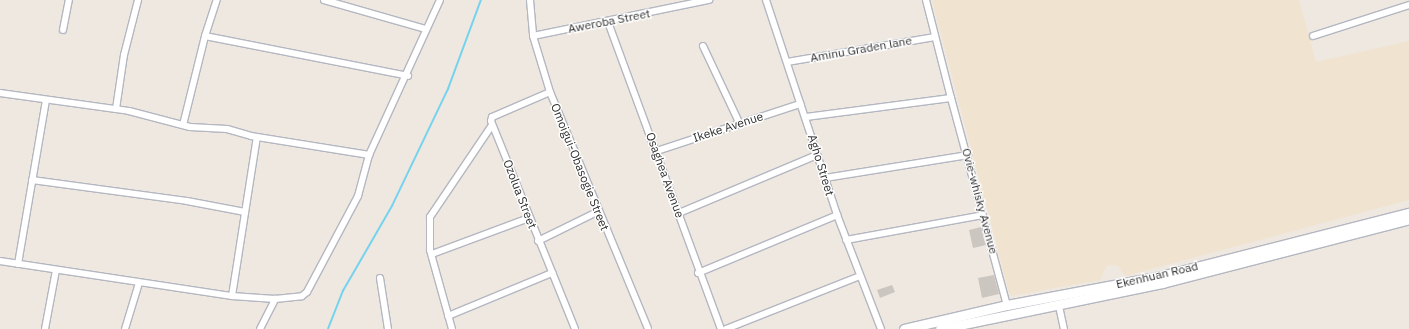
<!DOCTYPE html>
<style>
body{margin:0}
#map{position:relative;width:1409px;height:329px;overflow:hidden;background:#efe8e0;font-family:"IBM Plex Sans",sans-serif}
div>[style]{position:absolute}
[style*='--x']{left:calc(var(--x)*1px);top:calc(var(--y)*1px);width:calc(var(--w)*1px);rotate:calc(var(--a)*1deg)}
.education>*{inset:0;background:#f0e4d0}
.stream>*{height:1.5px;margin:-0.75px;padding:0 0.75px;transform-origin:0.75px;border-radius:0.75px;background:#75d3ef}
.building>*{inset:0;background:#cbc6bf}
.roads{filter:drop-shadow(1px 0 #b4b7c1) drop-shadow(-1px 0 #b4b7c1) drop-shadow(0 1px #b4b7c1) drop-shadow(0 -1px #b4b7c1)}
.street>*{height:6px;margin:-3px;padding:0 3px;transform-origin:3px;border-radius:3px;background:#fff}
.secondary>*{height:9px;margin:-4.5px;padding:0 4.5px;transform-origin:4.5px;border-radius:4.5px;background:#fff}
span{translate:-50% -50%;white-space:nowrap;text-align:center;line-height:1.15;-webkit-text-stroke:3px #fff;paint-order:stroke}
.street-label{font-size:12px;color:#2e2e2e}
</style>
<div id="map">
<div class="education">
<div style="clip-path:polygon(932px 0,1299px 0,1316px 62px,1409px 41px,1409px 200px,1125px 276px,1118px 266px,1107px 265px,1100px 280px,1010px 296px)"></div>
</div>
<div class="stream">
<div style="--x:328;--y:329;--w:41;--a:-68.5"></div>
<div style="--x:343;--y:291;--w:98;--a:-60"></div>
<div style="--x:392;--y:206;--w:130;--a:-64.4"></div>
<div style="--x:448;--y:89;--w:95;--a:-69.7"></div>
</div>
<div class="building">
<div style="clip-path:polygon(981px 227px,986px 245px,973px 248px,969px 230px)"></div>
<div style="clip-path:polygon(994px 275px,999px 294px,982px 298px,978px 278px)"></div>
<div style="clip-path:polygon(892px 285px,895px 292px,880px 298px,877px 290px)"></div>
</div>
<div class="roads">
<div class="street">
<div style="--x:324;--y:0;--w:106;--a:15.9"></div>
<div style="--x:530;--y:0;--w:36;--a:85"></div>
<div style="--x:533;--y:36;--w:59;--a:73.1"></div>
<div style="--x:550;--y:92;--w:256;--a:67.5"></div>
<div style="--x:766;--y:0;--w:226;--a:71.7"></div>
<div style="--x:837;--y:215;--w:122;--a:68.9"></div>
<div style="--x:926;--y:0;--w:101;--a:75.7"></div>
<div style="--x:608;--y:22;--w:327;--a:69.8"></div>
<div style="--x:63;--y:30;--w:31;--a:-79"></div>
<div style="--x:205;--y:36;--w:207;--a:11.1"></div>
<div style="--x:533;--y:36;--w:180;--a:-11.6"></div>
<div style="--x:1313;--y:36;--w:101;--a:-17.9"></div>
<div style="--x:703;--y:46;--w:84;--a:64.7"></div>
<div style="--x:787;--y:62;--w:150;--a:-9.6"></div>
<div style="--x:550;--y:92;--w:63;--a:156.7"></div>
<div style="--x:492;--y:117;--w:4;--a:104"></div>
<div style="--x:491;--y:121;--w:224;--a:68"></div>
<div style="--x:0;--y:93;--w:130;--a:7.9"></div>
<div style="--x:129;--y:111;--w:63;--a:14.7"></div>
<div style="--x:190;--y:127;--w:37;--a:3"></div>
<div style="--x:227;--y:129;--w:25;--a:16"></div>
<div style="--x:251;--y:136;--w:120;--a:9.1"></div>
<div style="--x:116;--y:109;--w:55;--a:-81.6"></div>
<div style="--x:124;--y:55;--w:57;--a:-75.7"></div>
<div style="--x:806;--y:117;--w:146;--a:-7.5"></div>
<div style="--x:951;--y:98;--w:214;--a:74.9"></div>
<div style="--x:183;--y:125;--w:92;--a:-76.1"></div>
<div style="--x:205;--y:36;--w:38;--a:-72"></div>
<div style="--x:657;--y:151;--w:151;--a:-18.2"></div>
<div style="--x:825;--y:178;--w:145;--a:-9.1"></div>
<div style="--x:32;--y:180;--w:156;--a:7.7"></div>
<div style="--x:187;--y:201;--w:59;--a:10.7"></div>
<div style="--x:679;--y:213;--w:150;--a:-22.8"></div>
<div style="--x:846;--y:240;--w:139;--a:-10.3"></div>
<div style="--x:538;--y:241;--w:66;--a:-26.2"></div>
<div style="--x:432;--y:254;--w:103;--a:-20.4"></div>
<div style="--x:0;--y:261;--w:235;--a:8.6"></div>
<div style="--x:232;--y:296;--w:43;--a:4"></div>
<div style="--x:275;--y:299;--w:27;--a:-6"></div>
<div style="--x:302;--y:296;--w:6;--a:-39"></div>
<div style="--x:307;--y:292;--w:109;--a:-62"></div>
<div style="--x:358;--y:196;--w:42;--a:-75"></div>
<div style="--x:369;--y:155;--w:170;--a:-65.4"></div>
<div style="--x:18;--y:264;--w:165;--a:-80.3"></div>
<div style="--x:698;--y:273;--w:151;--a:-22.6"></div>
<div style="--x:380;--y:278;--w:52;--a:81.1"></div>
<div style="--x:232;--y:296;--w:161;--a:-81.1"></div>
<div style="--x:1059;--y:306;--w:24;--a:78"></div>
<div style="--x:448;--y:316;--w:113;--a:-22.5"></div>
<div style="--x:45;--y:329;--w:60;--a:-79.4"></div>
<div style="--x:125;--y:329;--w:48;--a:-73.1"></div>
<div style="--x:260;--y:329;--w:34;--a:-63"></div>
<div style="--x:452;--y:329;--w:82;--a:-105.6"></div>
<div style="--x:430;--y:250;--w:33;--a:-90"></div>
<div style="--x:430;--y:217;--w:111;--a:-56"></div>
<div style="--x:726;--y:329;--w:144;--a:-21.6"></div>
</div>
<div class="secondary">
<div style="--x:904;--y:329;--w:106;--a:-13.1"></div>
<div style="--x:1007;--y:305;--w:157;--a:-10.7"></div>
<div style="--x:1161;--y:276;--w:256;--a:-14.3"></div>
<div style="--x:940;--y:329;--w:227;--a:-11.7"></div>
<div style="--x:1162;--y:283;--w:255;--a:-14.5"></div>
</div>
</div>
<div class="street-label">
<span style="left:609px;top:21px;rotate:-11deg">Aweroba Street</span>
<span style="left:861px;top:49px;rotate:-10deg">Aminu Graden lane</span>
<span style="left:728px;top:127px;rotate:-18deg">Ikeke Avenue</span>
<span style="left:821px;top:165px;rotate:73deg">Agho Street</span>
<span style="left:580px;top:167px;rotate:68deg">Omoigui-Obasogie Street</span>
<span style="left:665px;top:175px;rotate:70deg">Osaghea Avenue</span>
<span style="left:520px;top:194px;rotate:69deg">Ozolua Street</span>
<span style="left:980px;top:201px;rotate:75deg">Ovie-whisky Avenue</span>
<span style="left:1157px;top:275px;rotate:-13deg">Ekenhuan Road</span>
</div>
</div>
